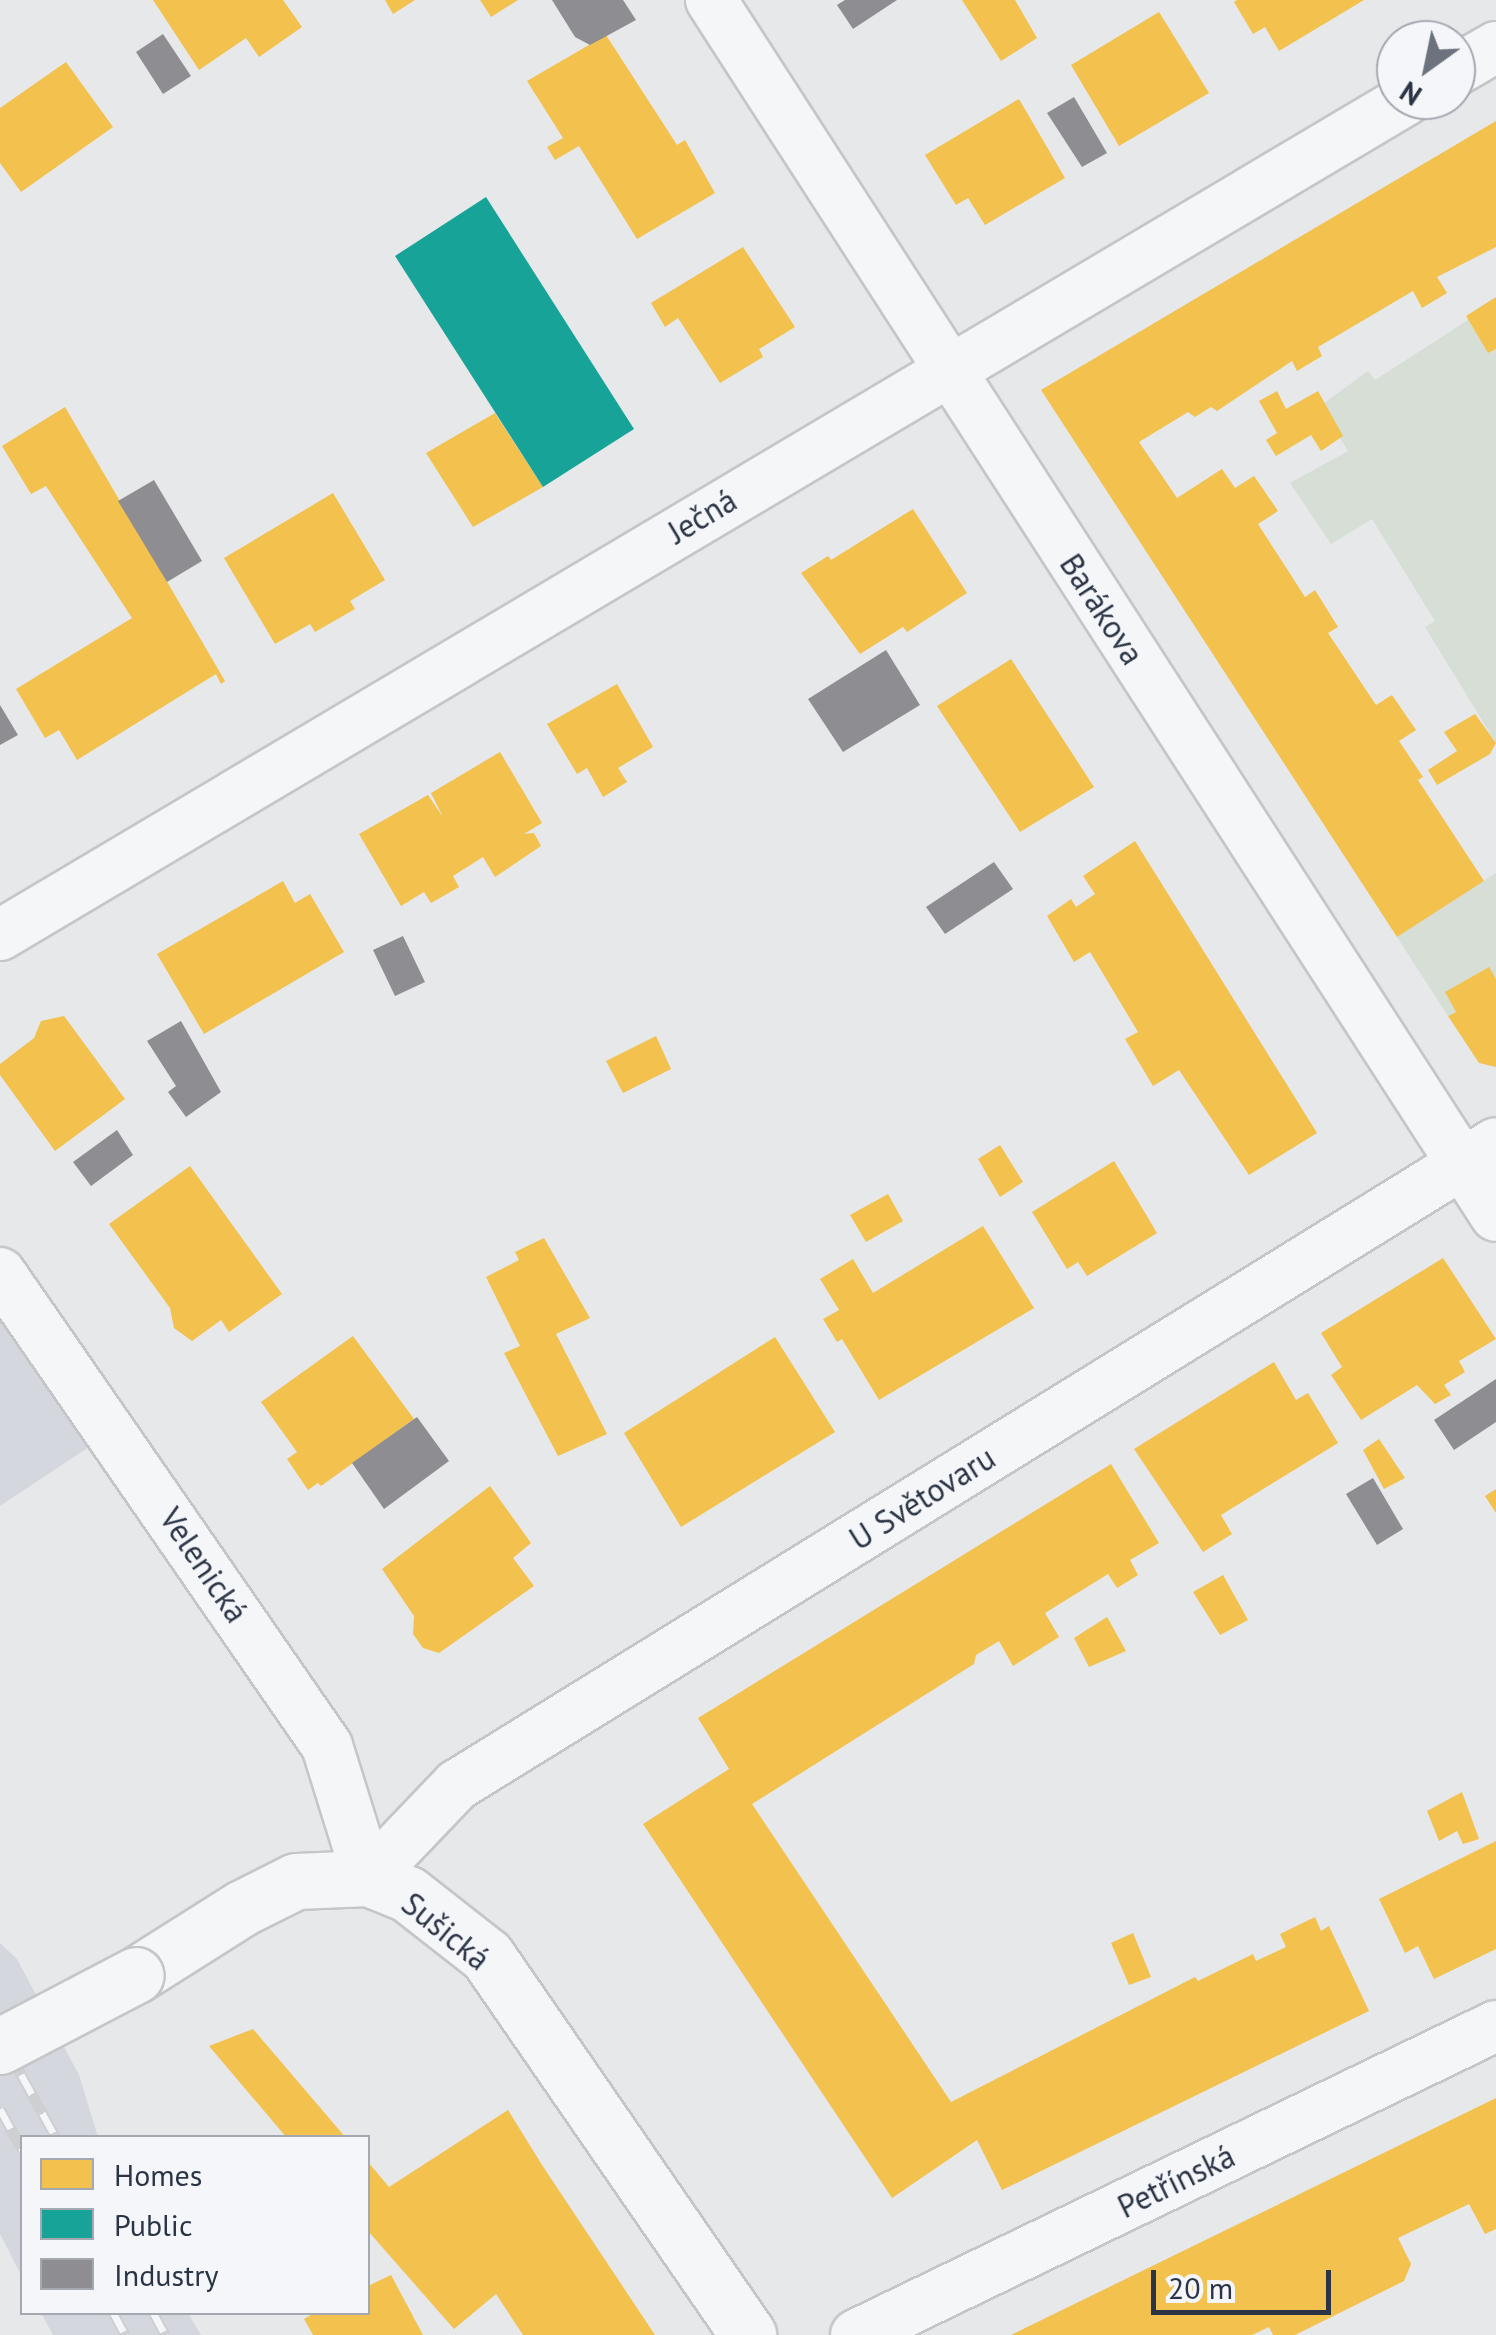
<!DOCTYPE html>
<meta charset="utf-8">
<style>
body{margin:0}
#map{position:relative;width:1496px;height:2335px;overflow:hidden;background:#e6e8ea;font-family:"PT Sans",sans-serif}
div>[style]{position:absolute}
[style*='--x']{left:calc(var(--x)*1px);top:calc(var(--y)*1px);width:calc(var(--w)*1px);rotate:calc(var(--a)*1deg)}
.built>*{inset:0;background:#d4d7dd}
.green>*{inset:0;background:#d6ded6}
.homes>*{inset:0;background:#f2c14e}
.public>*{inset:0;background:#17a398}
.industry>*{inset:0;background:#8d8d92}
.roads{filter:drop-shadow(2px 0 #c4c6c8) drop-shadow(-2px 0 #c4c6c8) drop-shadow(0 2px #c4c6c8) drop-shadow(0 -2px #c4c6c8)}
.minor>*{height:50px;margin:-25px;padding:0 25px;transform-origin:25px;border-radius:25px;background:#f5f6f7}
.tertiary>*{height:55px;margin:-27.5px;padding:0 27.5px;transform-origin:27.5px;border-radius:27.5px;background:#f5f6f7}
.rail>*{height:11px;margin-top:-5.5px;transform-origin:0;background:repeating-linear-gradient(90deg,#f4f6f9 0 22px,#cecfd2 0 44px);box-sizing:border-box;border-block:2px solid #cecfd2}
.bridges{filter:drop-shadow(2px 0 #c4c6c8) drop-shadow(-2px 0 #c4c6c8) drop-shadow(0 2px #c4c6c8) drop-shadow(0 -2px #c4c6c8)}
.tertiary-bridge>*{height:55px;margin:-27.5px;padding:0 27.5px;transform-origin:27.5px;border-radius:27.5px;background:#f5f6f7}
span{translate:-50% -50%;white-space:nowrap;text-align:center;line-height:1.15;-webkit-text-stroke:10px #f4f6f9;paint-order:stroke}
.street-label{font-size:32px;color:#2b3445}
.legend{position:absolute;left:20px;top:2135px;width:350px;height:180px;box-sizing:border-box;background:#f4f6f9;border:2px solid #a4a8b1;margin:0;padding:12px 18px;list-style:none;font-size:30px;color:#2b3445}
.legend li{display:flex;align-items:center;gap:20px;height:50px}
.legend b{width:50px;border:2px solid #a4a8b1}
.north{position:absolute;left:1376px;top:20px;width:100px;height:100px;box-sizing:border-box;background:#f4f6f9;border:2px solid #a4a8b1;border-radius:50%;rotate:213deg;font-size:28px;font-weight:700;line-height:40px;text-align:center;color:#2b3445}
.north::after{content:'';display:block;margin:auto;width:35px;height:45px;background:#6c737f;clip-path:polygon(50% 0,100% 100%,50% 72%,0 100%)}
.scale{position:absolute;left:1151px;top:2270px;width:180px;height:45px;box-sizing:border-box;border:5px solid #2b3445;border-top:0;padding-left:12px;font-size:30px;line-height:35px;white-space:nowrap;color:#2b3445;-webkit-text-stroke:8px #f4f6f9;paint-order:stroke}
</style>
<div id="map">
<div class="built">
<div style="clip-path:polygon(0 1273px,113px 1431px,0 1506px)"></div>
<div style="clip-path:polygon(0 1943px,17px 1959px,79px 2075px,98px 2137px,22px 2138px,22px 2277px,0 2234px)"></div>
<div style="clip-path:polygon(41px 2313px,188px 2313px,201px 2335px,53px 2335px)"></div>
</div>
<div class="green">
<div style="clip-path:polygon(1468px 320px,1488px 353px,1496px 349px,1496px 743px,1425px 627px,1435px 621px,1372px 519px,1331px 544px,1290px 483px,1348px 451px,1320px 406px,1368px 371px,1375px 380px)"></div>
<div style="clip-path:polygon(1496px 873px,1496px 979px,1488px 967px,1446px 992px,1456px 1012px,1448px 1016px,1397px 937px)"></div>
</div>
<div class="homes">
<div style="clip-path:polygon(153px 0,283px 0,302px 27px,259px 57px,246px 38px,199px 70px)"></div>
<div style="clip-path:polygon(385px 0,415px 0,393px 14px)"></div>
<div style="clip-path:polygon(480px 0,518px 0,491px 17px)"></div>
<div style="clip-path:polygon(962px 0,1015px 0,1037px 38px,1001px 61px)"></div>
<div style="clip-path:polygon(1237px 0,1364px 0,1279px 51px,1265px 27px,1253px 34px,1234px 2px)"></div>
<div style="clip-path:polygon(1159px 12px,1209px 93px,1119px 146px,1071px 65px)"></div>
<div style="clip-path:polygon(606px 35px,677px 145px,685px 140px,715px 193px,637px 239px,579px 146px,555px 160px,547px 147px,563px 138px,527px 81px)"></div>
<div style="clip-path:polygon(66px 62px,113px 127px,21px 192px,0 163px,0 108px)"></div>
<div style="clip-path:polygon(1019px 99px,1065px 178px,985px 225px,968px 198px,956px 205px,925px 155px)"></div>
<div style="clip-path:polygon(1496px 121px,1496px 247px,1437px 277px,1447px 293px,1422px 308px,1413px 291px,1318px 347px,1322px 356px,1297px 371px,1292px 361px,1217px 411px,1211px 407px,1195px 417px,1188px 412px,1139px 442px,1177px 498px,1222px 469px,1235px 488px,1254px 476px,1278px 511px,1258px 524px,1305px 597px,1315px 590px,1338px 627px,1328px 633px,1376px 705px,1392px 695px,1416px 730px,1399px 741px,1423px 777px,1418px 780px,1484px 881px,1397px 937px,1041px 390px)"></div>
<div style="clip-path:polygon(743px 247px,795px 327px,759px 349px,763px 357px,720px 383px,678px 318px,665px 327px,651px 303px)"></div>
<div style="clip-path:polygon(1496px 297px,1496px 349px,1488px 353px,1466px 316px)"></div>
<div style="clip-path:polygon(1277px 391px,1286px 409px,1318px 391px,1343px 436px,1321px 451px,1311px 435px,1276px 456px,1266px 440px,1277px 433px,1259px 401px)"></div>
<div style="clip-path:polygon(65px 407px,225px 681px,221px 684px,216px 674px,77px 760px,59px 730px,45px 738px,16px 689px,132px 618px,46px 486px,31px 494px,2px 446px)"></div>
<div style="clip-path:polygon(495px 413px,543px 487px,473px 527px,426px 453px)"></div>
<div style="clip-path:polygon(333px 493px,385px 580px,350px 601px,355px 609px,315px 632px,310px 624px,275px 644px,224px 558px)"></div>
<div style="clip-path:polygon(913px 509px,967px 593px,907px 632px,903px 627px,860px 654px,801px 573px,828px 556px,831px 560px)"></div>
<div style="clip-path:polygon(1011px 659px,1094px 787px,1020px 832px,937px 706px)"></div>
<div style="clip-path:polygon(617px 684px,653px 747px,618px 768px,627px 782px,603px 797px,587px 768px,577px 774px,547px 724px)"></div>
<div style="clip-path:polygon(1475px 714px,1496px 743px,1490px 754px,1437px 785px,1428px 770px,1457px 751px,1444px 732px)"></div>
<div style="clip-path:polygon(500px 752px,542px 823px,524px 834px,534px 833px,541px 846px,495px 877px,483px 857px,453px 876px,459px 887px,431px 903px,424px 892px,401px 906px,359px 834px,428px 795px,443px 817px,431px 793px)"></div>
<div style="clip-path:polygon(1135px 841px,1317px 1133px,1249px 1175px,1179px 1070px,1153px 1086px,1125px 1039px,1138px 1032px,1090px 952px,1074px 962px,1047px 916px,1071px 899px,1076px 907px,1095px 894px,1083px 876px)"></div>
<div style="clip-path:polygon(283px 881px,295px 903px,310px 894px,344px 952px,204px 1034px,157px 954px)"></div>
<div style="clip-path:polygon(1489px 967px,1496px 979px,1496px 1067px,1479px 1063px,1448px 1016px,1456px 1012px,1445px 992px)"></div>
<div style="clip-path:polygon(64px 1016px,125px 1099px,55px 1151px,0 1075px,0 1064px,34px 1038px,41px 1021px)"></div>
<div style="clip-path:polygon(656px 1036px,671px 1069px,623px 1093px,606px 1061px)"></div>
<div style="clip-path:polygon(1000px 1145px,1023px 1182px,1000px 1197px,978px 1159px)"></div>
<div style="clip-path:polygon(1114px 1161px,1157px 1233px,1087px 1276px,1078px 1262px,1067px 1269px,1032px 1212px)"></div>
<div style="clip-path:polygon(190px 1166px,282px 1294px,229px 1332px,221px 1320px,192px 1341px,174px 1328px,170px 1308px,109px 1224px)"></div>
<div style="clip-path:polygon(888px 1194px,903px 1221px,866px 1242px,850px 1215px)"></div>
<div style="clip-path:polygon(983px 1226px,1034px 1308px,879px 1400px,842px 1339px,837px 1342px,823px 1319px,839px 1310px,820px 1279px,853px 1259px,873px 1293px)"></div>
<div style="clip-path:polygon(544px 1238px,590px 1318px,556px 1334px,607px 1434px,558px 1456px,504px 1353px,520px 1346px,486px 1277px,519px 1260px,515px 1252px)"></div>
<div style="clip-path:polygon(1443px 1258px,1496px 1339px,1459px 1361px,1465px 1372px,1444px 1385px,1451px 1395px,1435px 1404px,1417px 1385px,1361px 1420px,1331px 1375px,1342px 1367px,1321px 1333px)"></div>
<div style="clip-path:polygon(353px 1336px,414px 1419px,321px 1486px,318px 1483px,308px 1490px,287px 1459px,297px 1452px,261px 1402px)"></div>
<div style="clip-path:polygon(775px 1337px,835px 1432px,681px 1527px,624px 1433px)"></div>
<div style="clip-path:polygon(1274px 1362px,1296px 1400px,1308px 1393px,1338px 1443px,1221px 1515px,1232px 1534px,1203px 1552px,1134px 1449px)"></div>
<div style="clip-path:polygon(1379px 1439px,1405px 1478px,1384px 1489px,1363px 1450px)"></div>
<div style="clip-path:polygon(1111px 1464px,1159px 1543px,1130px 1560px,1138px 1575px,1117px 1588px,1108px 1574px,1045px 1613px,1059px 1637px,1013px 1666px,999px 1641px,976px 1655px,974px 1664px,752px 1804px,951px 2102px,1195px 1977px,1198px 1981px,1253px 1954px,1256px 1961px,1286px 1947px,1280px 1934px,1315px 1917px,1321px 1931px,1329px 1926px,1369px 2011px,1002px 2190px,977px 2140px,892px 2198px,643px 1824px,729px 1769px,698px 1718px)"></div>
<div style="clip-path:polygon(490px 1486px,531px 1543px,513px 1558px,534px 1586px,439px 1653px,423px 1648px,413px 1634px,414px 1616px,382px 1569px)"></div>
<div style="clip-path:polygon(1496px 1489px,1496px 1513px,1485px 1496px)"></div>
<div style="clip-path:polygon(1223px 1575px,1248px 1620px,1220px 1635px,1193px 1592px)"></div>
<div style="clip-path:polygon(1107px 1617px,1126px 1651px,1089px 1667px,1074px 1638px)"></div>
<div style="clip-path:polygon(1462px 1792px,1479px 1839px,1463px 1844px,1457px 1831px,1439px 1841px,1427px 1811px)"></div>
<div style="clip-path:polygon(1496px 1841px,1496px 1949px,1434px 1979px,1418px 1946px,1405px 1953px,1379px 1899px)"></div>
<div style="clip-path:polygon(1133px 1933px,1151px 1977px,1129px 1985px,1111px 1943px)"></div>
<div style="clip-path:polygon(253px 2029px,346px 2138px,287px 2138px,209px 2046px)"></div>
<div style="clip-path:polygon(1496px 2098px,1496px 2229px,1485px 2234px,1469px 2204px,1398px 2238px,1411px 2264px,1404px 2281px,1295px 2335px,1273px 2335px,1269px 2327px,1252px 2335px,1011px 2335px)"></div>
<div style="clip-path:polygon(508px 2110px,542px 2165px,655px 2335px,523px 2335px,496px 2294px,454px 2329px,368px 2231px,368px 2162px,389px 2187px)"></div>
<div style="clip-path:polygon(391px 2275px,423px 2335px,313px 2335px,304px 2319px,316px 2312px,368px 2312px,368px 2286px)"></div>
</div>
<div class="public">
<div style="clip-path:polygon(486px 197px,634px 429px,543px 487px,395px 256px)"></div>
</div>
<div class="industry">
<div style="clip-path:polygon(552px 0,623px 0,636px 20px,590px 45px,575px 37px)"></div>
<div style="clip-path:polygon(845px 0,897px 0,853px 29px,837px 5px)"></div>
<div style="clip-path:polygon(163px 34px,191px 76px,163px 94px,136px 52px)"></div>
<div style="clip-path:polygon(1074px 97px,1107px 153px,1082px 167px,1047px 113px)"></div>
<div style="clip-path:polygon(154px 480px,202px 561px,167px 582px,118px 501px)"></div>
<div style="clip-path:polygon(886px 650px,920px 705px,843px 752px,808px 699px)"></div>
<div style="clip-path:polygon(0 705px,18px 735px,0 745px)"></div>
<div style="clip-path:polygon(994px 862px,1013px 889px,945px 934px,926px 907px)"></div>
<div style="clip-path:polygon(403px 936px,425px 982px,395px 996px,373px 950px)"></div>
<div style="clip-path:polygon(181px 1021px,221px 1092px,186px 1117px,168px 1092px,176px 1086px,147px 1041px)"></div>
<div style="clip-path:polygon(117px 1130px,133px 1155px,91px 1186px,73px 1162px)"></div>
<div style="clip-path:polygon(1496px 1379px,1496px 1422px,1454px 1450px,1434px 1420px)"></div>
<div style="clip-path:polygon(417px 1417px,449px 1461px,384px 1509px,352px 1463px)"></div>
<div style="clip-path:polygon(1373px 1478px,1403px 1529px,1377px 1545px,1346px 1494px)"></div>
</div>
<div class="roads">
<div class="minor">
<div style="--x:711;--y:0;--w:1447;--a:57.16"></div>
<div style="--x:1456;--y:70;--w:46;--a:-29.9"></div>
<div style="--x:0;--y:935;--w:1635;--a:-30.71"></div>
<div style="--x:0;--y:1273;--w:575;--a:55.34"></div>
<div style="--x:327;--y:1746;--w:138;--a:72.7"></div>
<div style="--x:368;--y:1878;--w:129;--a:-46.3"></div>
<div style="--x:457;--y:1785;--w:1221;--a:-31.71"></div>
<div style="--x:856;--y:2335;--w:711;--a:-25.77"></div>
</div>
<div class="tertiary">
<div style="--x:136;--y:1975;--w:125;--a:-32.3"></div>
<div style="--x:242;--y:1908;--w:60;--a:-26.6"></div>
<div style="--x:296;--y:1881;--w:72;--a:-2.4"></div>
<div style="--x:368;--y:1878;--w:43;--a:21.8"></div>
<div style="--x:408;--y:1894;--w:100;--a:38.1"></div>
<div style="--x:487;--y:1956;--w:460;--a:55.4"></div>
</div>
</div>
<div class="rail">
<div style="--x:0;--y:2036;--w:116;--a:61.2"></div>
<div style="--x:0;--y:2109;--w:46;--a:61.2"></div>
<div style="--x:113;--y:2312;--w:26;--a:62"></div>
<div style="--x:153;--y:2312;--w:26;--a:62"></div>
</div>
<div class="bridges">
<div class="tertiary-bridge">
<div style="--x:0;--y:2046;--w:153;--a:-27.6"></div>
</div>
</div>
<div class="street-label">
<span style="left:702px;top:516px;rotate:-31deg">Ječná</span>
<span style="left:1102px;top:609px;rotate:57deg">Barákova</span>
<span style="left:922px;top:1498px;rotate:-32deg">U Světovaru</span>
<span style="left:204px;top:1565px;rotate:56deg">Velenická</span>
<span style="left:446px;top:1931px;rotate:39deg">Sušická</span>
<span style="left:1176px;top:2181px;rotate:-26deg">Petřínská</span>
</div>
<ul class="legend">
<li><b style="height:28px;background:#f2c14e"></b>Homes</li>
<li><b style="height:28px;background:#17a398"></b>Public</li>
<li><b style="height:28px;background:#8d8d92"></b>Industry</li>
</ul>
<div class="north">N</div>
<div class="scale">20 m</div>
</div>
